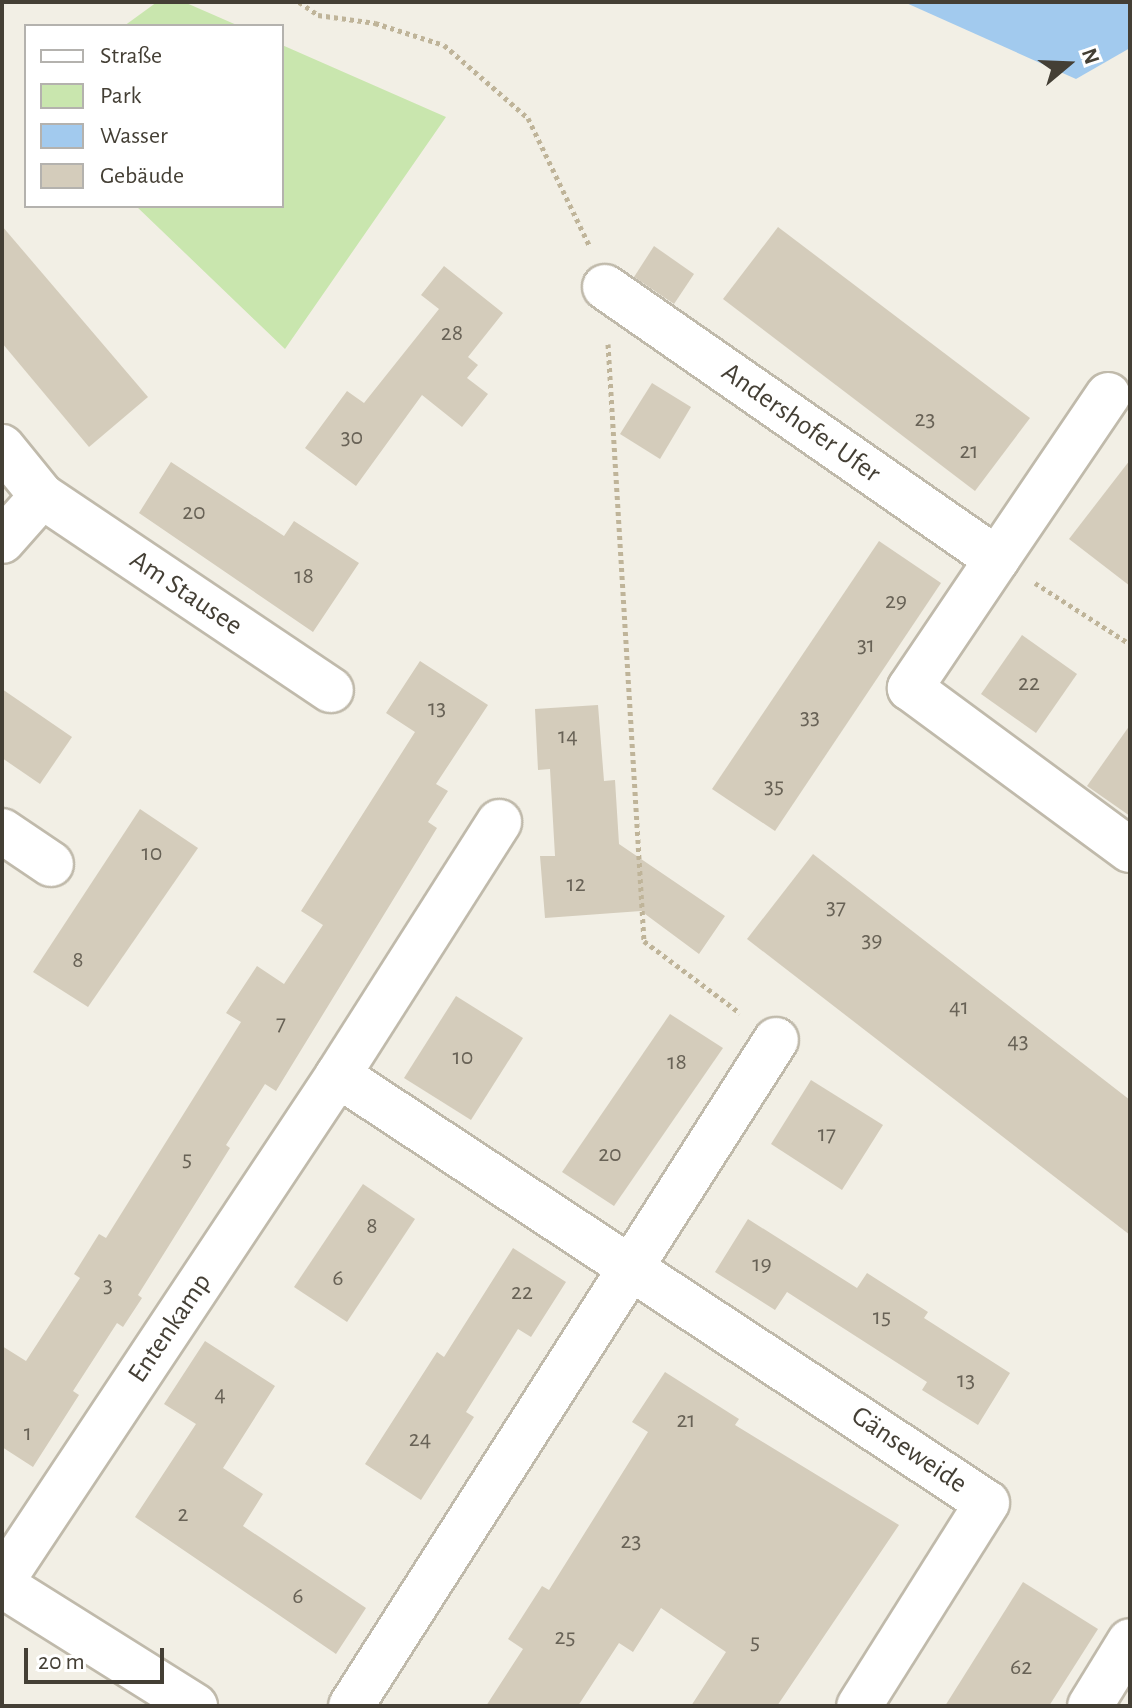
<!DOCTYPE html>
<meta charset="utf-8">
<style>
body{margin:0}
#map{position:relative;width:1132px;height:1708px;overflow:hidden;background:#f2efe5;font-family:"Alegreya Sans",sans-serif}
div>[style]{position:absolute}
[style*='--x']{left:calc(var(--x)*1px);top:calc(var(--y)*1px);width:calc(var(--w)*1px);rotate:calc(var(--a)*1deg)}
.green>*{inset:0;background:#c9e6ae}
.water>*{inset:0;background:#a2caee}
.building>*{inset:0;background:#d4ccbb}
.path>*{height:5px;margin-top:-2.5px;transform-origin:0;background:repeating-linear-gradient(90deg,#bfb499 0 4px,transparent 0 8px)}
.roads{filter:drop-shadow(2px 0 #c0baab) drop-shadow(-2px 0 #c0baab) drop-shadow(0 2px #c0baab) drop-shadow(0 -2px #c0baab)}
.minor>*{height:44px;margin:-22px;padding:0 22px;transform-origin:22px;border-radius:22px;background:#fff}
span{translate:-50% -50%;white-space:nowrap;text-align:center;line-height:1.15;-webkit-text-stroke:6px #fff;paint-order:stroke}
.number-label{font-size:24px;color:#686256}
.number-label span{-webkit-text-stroke-width:0}
.street-label{font-size:28px;color:#443f35}
.frame{position:absolute;inset:0;border:4px solid #443f35;pointer-events:none}
.legend{position:absolute;left:24px;top:24px;width:260px;height:184px;box-sizing:border-box;background:#fff;border:2px solid #b4b2ae;margin:0;padding:10px 14px;list-style:none;font-size:24px;color:#443f35}
.legend li{display:flex;align-items:center;gap:16px;height:40px}
.legend b{width:40px;border:2px solid #b4b2ae}
.north{position:absolute;left:1028px;top:24px;width:80px;height:80px;-webkit-text-stroke:6px #fff;paint-order:stroke;rotate:71deg;font-size:22px;font-weight:700;line-height:32px;text-align:center;color:#443f35}
.north::after{content:'';display:block;margin:auto;width:28px;height:36px;background:#443f35;clip-path:polygon(50% 0,100% 100%,50% 72%,0 100%)}
.scale{position:absolute;left:24px;top:1648px;width:140px;height:36px;box-sizing:border-box;border:4px solid #443f35;border-top:0;padding-left:10px;font-size:24px;line-height:28px;white-space:nowrap;color:#443f35;-webkit-text-stroke:6px #fff;paint-order:stroke}
</style>
<div id="map">
<div class="green">
<div style="clip-path:polygon(157px 2px,184px 2px,239px 26px,124px 26px)"></div>
<div style="clip-path:polygon(282px 45px,446px 117px,285px 349px,136px 206px,282px 206px)"></div>
</div>
<div class="water">
<div style="clip-path:polygon(904px 2px,1130px 2px,1130px 48px,1076px 79px)"></div>
</div>
<div class="building">
<div style="clip-path:polygon(2px 226px,148px 397px,89px 447px,2px 343px)"></div>
<div style="clip-path:polygon(778px 227px,1030px 418px,975px 491px,723px 299px)"></div>
<div style="clip-path:polygon(654px 246px,694px 274px,674px 304px,634px 277px)"></div>
<div style="clip-path:polygon(444px 266px,503px 313px,468px 357px,478px 365px,467px 378px,488px 394px,462px 427px,422px 395px,356px 486px,305px 448px,347px 391px,364px 403px,439px 309px,421px 295px)"></div>
<div style="clip-path:polygon(652px 383px,691px 407px,660px 459px,620px 434px)"></div>
<div style="clip-path:polygon(1130px 460px,1130px 586px,1069px 539px)"></div>
<div style="clip-path:polygon(171px 462px,284px 536px,294px 521px,359px 563px,313px 632px,139px 513px)"></div>
<div style="clip-path:polygon(879px 541px,941px 583px,775px 831px,712px 789px)"></div>
<div style="clip-path:polygon(1022px 635px,1077px 674px,1036px 733px,981px 694px)"></div>
<div style="clip-path:polygon(420px 661px,488px 705px,436px 784px,448px 791px,428px 822px,437px 828px,276px 1091px,265px 1084px,226px 1145px,230px 1148px,138px 1295px,142px 1298px,123px 1327px,117px 1323px,73px 1391px,79px 1395px,33px 1467px,2px 1447px,2px 1346px,26px 1361px,80px 1278px,74px 1274px,99px 1234px,106px 1238px,241px 1022px,226px 1013px,257px 966px,284px 984px,323px 925px,301px 911px,415px 732px,386px 713px)"></div>
<div style="clip-path:polygon(2px 689px,72px 737px,40px 784px,2px 758px)"></div>
<div style="clip-path:polygon(598px 705px,604px 781px,615px 780px,619px 844px,725px 916px,699px 954px,641px 911px,545px 918px,540px 856px,555px 856px,550px 769px,538px 770px,535px 709px)"></div>
<div style="clip-path:polygon(1130px 725px,1130px 816px,1087px 786px)"></div>
<div style="clip-path:polygon(140px 809px,198px 848px,88px 1007px,33px 972px)"></div>
<div style="clip-path:polygon(813px 854px,1130px 1100px,1130px 1235px,747px 939px)"></div>
<div style="clip-path:polygon(456px 996px,523px 1038px,471px 1120px,404px 1078px)"></div>
<div style="clip-path:polygon(670px 1014px,723px 1048px,614px 1206px,562px 1172px)"></div>
<div style="clip-path:polygon(811px 1080px,883px 1125px,842px 1190px,771px 1144px)"></div>
<div style="clip-path:polygon(363px 1184px,415px 1219px,347px 1322px,294px 1287px)"></div>
<div style="clip-path:polygon(748px 1219px,857px 1288px,867px 1273px,928px 1312px,924px 1318px,1010px 1373px,978px 1425px,922px 1390px,927px 1382px,787px 1292px,775px 1310px,715px 1272px)"></div>
<div style="clip-path:polygon(513px 1248px,566px 1282px,531px 1337px,518px 1329px,466px 1412px,474px 1417px,421px 1500px,365px 1464px,437px 1352px,444px 1357px)"></div>
<div style="clip-path:polygon(205px 1341px,275px 1386px,223px 1468px,263px 1494px,243px 1526px,366px 1608px,336px 1654px,135px 1517px,196px 1424px,164px 1404px)"></div>
<div style="clip-path:polygon(665px 1372px,739px 1419px,735px 1425px,899px 1525px,777px 1706px,691px 1706px,726px 1652px,661px 1608px,633px 1652px,619px 1643px,578px 1706px,486px 1706px,523px 1649px,508px 1639px,542px 1586px,549px 1590px,648px 1432px,632px 1422px)"></div>
<div style="clip-path:polygon(1023px 1582px,1098px 1629px,1049px 1706px,945px 1706px)"></div>
</div>
<div class="path">
<div style="--x:299;--y:2;--w:23;--a:34"></div>
<div style="--x:318;--y:15;--w:58;--a:8"></div>
<div style="--x:375;--y:23;--w:72;--a:17.7"></div>
<div style="--x:444;--y:45;--w:111;--a:41"></div>
<div style="--x:528;--y:118;--w:141;--a:64.3"></div>
<div style="--x:608;--y:344;--w:598;--a:86.55"></div>
<div style="--x:644;--y:941;--w:120;--a:36.9"></div>
<div style="--x:1035;--y:583;--w:113;--a:32.7"></div>
</div>
<div class="roads">
<div class="minor">
<div style="--x:605;--y:287;--w:477;--a:34.8"></div>
<div style="--x:997;--y:559;--w:156;--a:124"></div>
<div style="--x:910;--y:688;--w:273;--a:36.4"></div>
<div style="--x:2;--y:447;--w:63;--a:50.8"></div>
<div style="--x:42;--y:496;--w:60;--a:131.6"></div>
<div style="--x:42;--y:496;--w:348;--a:33.9"></div>
<div style="--x:997;--y:559;--w:198;--a:-55.9"></div>
<div style="--x:2;--y:831;--w:59;--a:34"></div>
<div style="--x:338;--y:1075;--w:777;--a:33.4"></div>
<div style="--x:987;--y:1503;--w:240;--a:122.2"></div>
<div style="--x:2;--y:1581;--w:607;--a:-56.41"></div>
<div style="--x:338;--y:1075;--w:300;--a:-57.5"></div>
<div style="--x:2;--y:1585;--w:228;--a:32.1"></div>
<div style="--x:351;--y:1706;--w:790;--a:-57.46"></div>
<div style="--x:1090;--y:1706;--w:76;--a:-58.4"></div>
</div>
</div>
<div class="number-label">
<span style="left:452px;top:334px">28</span>
<span style="left:925px;top:420px">23</span>
<span style="left:352px;top:438px">30</span>
<span style="left:969px;top:452px">21</span>
<span style="left:194px;top:513px">20</span>
<span style="left:304px;top:577px">18</span>
<span style="left:896px;top:602px">29</span>
<span style="left:866px;top:646px">31</span>
<span style="left:1029px;top:684px">22</span>
<span style="left:437px;top:709px">13</span>
<span style="left:810px;top:718px">33</span>
<span style="left:568px;top:737px">14</span>
<span style="left:774px;top:787px">35</span>
<span style="left:152px;top:854px">10</span>
<span style="left:576px;top:885px">12</span>
<span style="left:836px;top:908px">37</span>
<span style="left:872px;top:941px">39</span>
<span style="left:78px;top:961px">8</span>
<span style="left:959px;top:1008px">41</span>
<span style="left:281px;top:1024px">7</span>
<span style="left:1018px;top:1042px">43</span>
<span style="left:463px;top:1058px">10</span>
<span style="left:677px;top:1063px">18</span>
<span style="left:827px;top:1135px">17</span>
<span style="left:610px;top:1155px">20</span>
<span style="left:187px;top:1160px">5</span>
<span style="left:372px;top:1227px">8</span>
<span style="left:762px;top:1265px">19</span>
<span style="left:338px;top:1279px">6</span>
<span style="left:108px;top:1286px">3</span>
<span style="left:522px;top:1293px">22</span>
<span style="left:882px;top:1318px">15</span>
<span style="left:966px;top:1381px">13</span>
<span style="left:220px;top:1395px">4</span>
<span style="left:686px;top:1421px">21</span>
<span style="left:28px;top:1434px">1</span>
<span style="left:420px;top:1440px">24</span>
<span style="left:183px;top:1515px">2</span>
<span style="left:631px;top:1542px">23</span>
<span style="left:298px;top:1597px">6</span>
<span style="left:565px;top:1638px">25</span>
<span style="left:755px;top:1643px">5</span>
<span style="left:1021px;top:1668px">62</span>
</div>
<div class="street-label">
<span style="left:801px;top:423px;rotate:35deg">Andershofer Ufer</span>
<span style="left:186px;top:593px;rotate:34deg">Am Stausee</span>
<span style="left:170px;top:1328px;rotate:-56deg">Entenkamp</span>
<span style="left:909px;top:1450px;rotate:34deg">Gänseweide</span>
</div>
<div class="frame"></div>
<ul class="legend">
<li><b style="height:10px;background:#fff"></b>Straße</li>
<li><b style="height:22px;background:#c9e6ae"></b>Park</li>
<li><b style="height:22px;background:#a2caee"></b>Wasser</li>
<li><b style="height:22px;background:#d4ccbb"></b>Gebäude</li>
</ul>
<div class="north">N</div>
<div class="scale">20 m</div>
</div>
